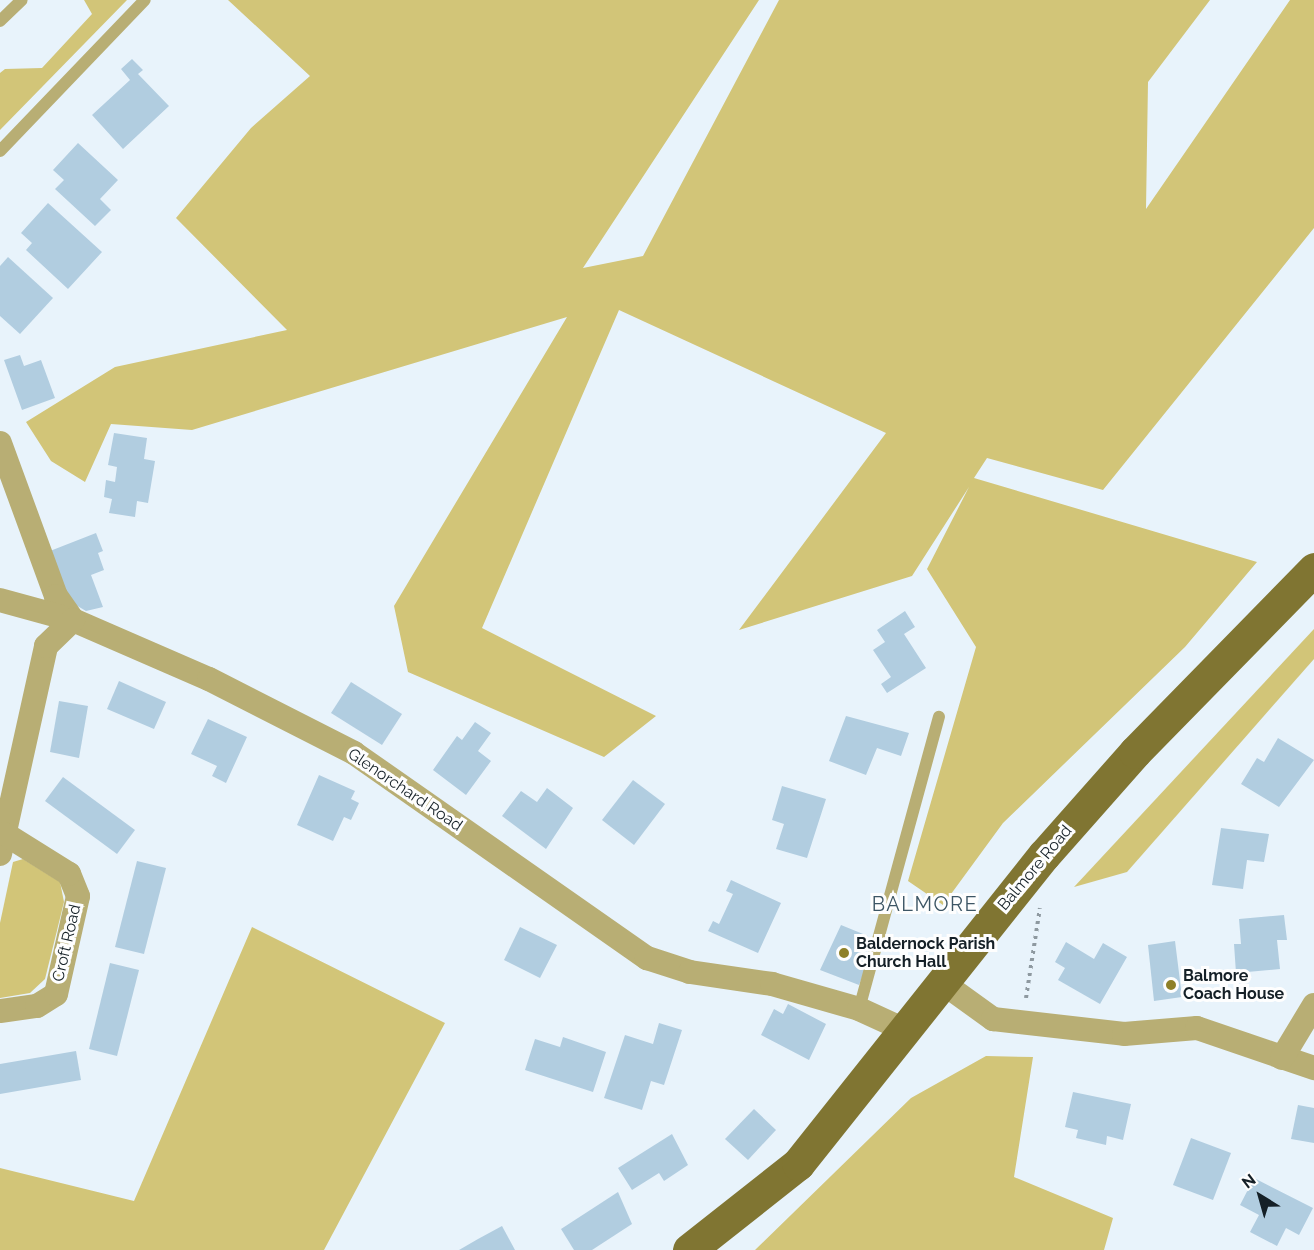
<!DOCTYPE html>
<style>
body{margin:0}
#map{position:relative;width:1314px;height:1250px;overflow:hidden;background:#e8f3fb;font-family:Raleway,sans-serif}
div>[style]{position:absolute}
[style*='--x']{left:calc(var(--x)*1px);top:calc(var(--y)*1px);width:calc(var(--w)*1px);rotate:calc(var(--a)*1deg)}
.green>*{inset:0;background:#d2c578}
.building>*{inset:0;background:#b1cde0}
.path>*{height:4px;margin-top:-2px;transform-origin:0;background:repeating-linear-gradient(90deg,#8e99a0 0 3px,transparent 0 7.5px)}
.lane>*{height:12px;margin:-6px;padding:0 6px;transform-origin:6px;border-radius:6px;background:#b8ae74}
.street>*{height:24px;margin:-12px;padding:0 12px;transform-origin:12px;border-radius:12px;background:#b8ae74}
.primary>*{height:33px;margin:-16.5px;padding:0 16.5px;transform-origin:16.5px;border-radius:16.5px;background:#807532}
.dots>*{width:16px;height:16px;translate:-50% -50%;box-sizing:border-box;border:3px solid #fefefe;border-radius:50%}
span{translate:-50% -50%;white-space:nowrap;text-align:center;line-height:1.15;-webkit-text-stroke:6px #fefefe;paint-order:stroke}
.street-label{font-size:16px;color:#152027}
.poi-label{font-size:16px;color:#152027;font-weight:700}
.left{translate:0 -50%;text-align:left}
.quarter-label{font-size:20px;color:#3d5665;letter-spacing:1.5px}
.north{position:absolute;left:1230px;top:1166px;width:60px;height:60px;-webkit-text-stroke:4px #fefefe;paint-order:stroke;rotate:323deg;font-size:16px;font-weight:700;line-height:24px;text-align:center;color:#152027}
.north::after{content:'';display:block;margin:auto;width:21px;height:27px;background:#152027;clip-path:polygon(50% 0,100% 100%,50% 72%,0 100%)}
</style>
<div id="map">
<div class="green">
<div style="clip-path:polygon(84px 0,127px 0,0 130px,0 73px,5px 69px,42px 68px,92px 14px)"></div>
<div style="clip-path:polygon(228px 0,759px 0,583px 268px,643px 256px,779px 0,1210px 0,1148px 82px,1146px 209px,1290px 0,1314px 0,1314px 228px,1103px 490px,987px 458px,974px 478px,1257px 562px,1185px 647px,1003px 823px,943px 905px,908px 881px,976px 647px,927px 569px,969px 487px,912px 576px,739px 630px,886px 433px,619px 310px,482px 628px,656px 716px,604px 757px,408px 672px,394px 606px,567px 317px,192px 430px,111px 424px,85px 482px,51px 461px,26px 422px,115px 367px,287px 330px,176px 218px,251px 128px,310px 76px)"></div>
<div style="clip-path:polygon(1314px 629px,1314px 659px,1127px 872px,1074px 887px)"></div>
<div style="clip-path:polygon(23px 859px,60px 882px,64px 902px,45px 979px,30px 993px,0 998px,0 923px,13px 862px)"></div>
<div style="clip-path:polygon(252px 927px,445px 1023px,324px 1250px,0 1250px,0 1168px,134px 1201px)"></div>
<div style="clip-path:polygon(986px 1056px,1033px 1057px,1014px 1177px,1113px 1218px,1104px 1250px,755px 1250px,911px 1098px)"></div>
</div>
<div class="building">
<div style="clip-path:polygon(132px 59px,143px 70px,138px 74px,169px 106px,123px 149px,92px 115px,130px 80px,121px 69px)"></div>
<div style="clip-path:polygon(78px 143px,118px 180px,100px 199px,111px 210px,95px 226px,55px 189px,64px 180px,53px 170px)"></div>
<div style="clip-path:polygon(48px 203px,102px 252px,68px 289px,26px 250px,32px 243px,21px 233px)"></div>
<div style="clip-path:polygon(8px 257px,53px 298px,20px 334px,0 316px,0 266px)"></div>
<div style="clip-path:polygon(20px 355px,24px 366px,41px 360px,55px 398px,22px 410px,4px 360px)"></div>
<div style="clip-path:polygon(114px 433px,147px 438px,144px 459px,155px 461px,148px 503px,137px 501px,135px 517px,109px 513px,112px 499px,104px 497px,106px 480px,115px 482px,117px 467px,108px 465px)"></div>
<div style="clip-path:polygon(96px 533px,103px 551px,98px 553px,104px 570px,91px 575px,103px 607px,86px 611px,69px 601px,50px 551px)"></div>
<div style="clip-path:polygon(905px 611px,915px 627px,904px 634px,926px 668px,887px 693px,881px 684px,891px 677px,873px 650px,885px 642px,877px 630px)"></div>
<div style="clip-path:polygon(119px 681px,166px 702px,154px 729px,107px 709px)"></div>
<div style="clip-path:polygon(351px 682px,402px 714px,382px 745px,331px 713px)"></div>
<div style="clip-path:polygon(59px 701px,88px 706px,79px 758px,50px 752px)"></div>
<div style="clip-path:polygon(846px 716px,909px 733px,901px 756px,877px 748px,866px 775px,829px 761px)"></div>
<div style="clip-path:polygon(208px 719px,247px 737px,226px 783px,212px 776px,217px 766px,191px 754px)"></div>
<div style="clip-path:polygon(475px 722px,491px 733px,478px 751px,491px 761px,466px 795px,433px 770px,457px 736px,462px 740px)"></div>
<div style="clip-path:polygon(1278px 738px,1314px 760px,1279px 807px,1241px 784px,1257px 758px,1264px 762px)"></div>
<div style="clip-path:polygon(319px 775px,355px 791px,351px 799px,359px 803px,351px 820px,344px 817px,333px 841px,297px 825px)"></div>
<div style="clip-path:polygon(63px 777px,135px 830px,117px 854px,45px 801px)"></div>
<div style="clip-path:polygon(633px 780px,665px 804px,634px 845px,602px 820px)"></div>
<div style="clip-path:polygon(782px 786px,826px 799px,807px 858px,776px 849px,784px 824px,772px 820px)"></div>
<div style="clip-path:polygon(547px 788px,573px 808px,546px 849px,502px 816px,521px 791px,537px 802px)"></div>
<div style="clip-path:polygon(1221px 828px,1269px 834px,1264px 862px,1247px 860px,1243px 889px,1212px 885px)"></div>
<div style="clip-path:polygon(137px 861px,166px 868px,144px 954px,115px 947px)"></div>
<div style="clip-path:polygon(731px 880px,781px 903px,758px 953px,708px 931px,713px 921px,719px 924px,733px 894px,726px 891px)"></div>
<div style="clip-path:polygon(1284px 915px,1287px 940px,1277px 940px,1280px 969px,1236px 973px,1234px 944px,1241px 944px,1239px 919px)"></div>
<div style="clip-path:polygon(841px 925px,868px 936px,859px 958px,868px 962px,859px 985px,820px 970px)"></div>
<div style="clip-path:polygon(520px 927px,557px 945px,540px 978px,504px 960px)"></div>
<div style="clip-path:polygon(1175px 941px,1182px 997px,1154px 1001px,1148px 945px)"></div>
<div style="clip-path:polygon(1066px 942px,1094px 959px,1103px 943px,1127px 957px,1100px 1004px,1058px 980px,1065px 968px,1055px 962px)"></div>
<div style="clip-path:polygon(110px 963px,139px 970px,117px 1056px,89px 1049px)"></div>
<div style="clip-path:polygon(788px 1004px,826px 1024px,809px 1060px,761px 1035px,774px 1009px,783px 1014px)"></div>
<div style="clip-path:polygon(659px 1023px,682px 1030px,664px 1085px,651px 1081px,642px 1110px,604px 1098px,625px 1035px,653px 1044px)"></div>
<div style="clip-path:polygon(563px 1037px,606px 1052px,593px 1092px,525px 1070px,535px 1039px,560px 1047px)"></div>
<div style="clip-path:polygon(76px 1051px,81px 1080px,0 1094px,0 1064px)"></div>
<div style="clip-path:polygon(1073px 1092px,1131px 1104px,1123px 1140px,1107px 1136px,1106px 1145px,1076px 1138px,1078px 1130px,1065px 1127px)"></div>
<div style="clip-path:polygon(1298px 1105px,1314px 1108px,1314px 1143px,1291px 1139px)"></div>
<div style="clip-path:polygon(754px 1109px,776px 1130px,748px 1160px,725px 1139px)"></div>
<div style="clip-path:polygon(672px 1134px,688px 1165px,664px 1181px,659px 1173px,632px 1190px,618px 1168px)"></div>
<div style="clip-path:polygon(1191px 1138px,1231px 1153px,1213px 1200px,1173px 1185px)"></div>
<div style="clip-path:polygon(1254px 1178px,1313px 1208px,1299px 1235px,1286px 1228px,1277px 1246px,1250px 1232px,1259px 1215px,1240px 1205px)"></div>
<div style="clip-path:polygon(618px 1192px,632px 1224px,592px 1250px,574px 1250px,561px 1229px)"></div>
<div style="clip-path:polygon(502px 1226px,515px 1250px,459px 1250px,478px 1239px)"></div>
</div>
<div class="path">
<div style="--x:1026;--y:998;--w:91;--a:-81.2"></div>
</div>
<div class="lane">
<div style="--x:0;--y:21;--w:30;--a:-44"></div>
<div style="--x:0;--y:151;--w:209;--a:-46.2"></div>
<div style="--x:859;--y:1009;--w:303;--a:-74.7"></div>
</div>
<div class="street">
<div style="--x:0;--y:443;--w:163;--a:69.9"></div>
<div style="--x:56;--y:596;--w:29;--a:55"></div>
<div style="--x:73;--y:620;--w:148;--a:23.5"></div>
<div style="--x:209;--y:679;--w:163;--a:27"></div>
<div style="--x:354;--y:753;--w:358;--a:35"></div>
<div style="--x:647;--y:958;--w:45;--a:18"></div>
<div style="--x:690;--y:972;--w:83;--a:8.3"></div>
<div style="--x:772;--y:984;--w:91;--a:16"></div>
<div style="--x:859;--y:1009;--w:53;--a:24.6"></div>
<div style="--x:0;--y:600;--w:76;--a:15.3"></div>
<div style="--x:0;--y:854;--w:213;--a:-77.5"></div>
<div style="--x:46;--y:646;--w:37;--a:-44"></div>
<div style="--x:943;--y:983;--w:62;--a:35.8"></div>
<div style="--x:993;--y:1019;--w:132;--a:6.5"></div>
<div style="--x:1124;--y:1034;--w:73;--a:-4.7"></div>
<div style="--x:1197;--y:1028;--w:124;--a:18.9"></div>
<div style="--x:0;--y:1011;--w:37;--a:-8"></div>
<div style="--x:37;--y:1006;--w:22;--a:-32"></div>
<div style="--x:56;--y:994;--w:100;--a:-77.3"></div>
<div style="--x:78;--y:896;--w:24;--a:-112"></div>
<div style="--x:69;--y:874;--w:75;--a:-148"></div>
<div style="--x:1282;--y:1058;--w:62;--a:-58.9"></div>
</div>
<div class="primary">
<div style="--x:689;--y:1250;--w:139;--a:-38.3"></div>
<div style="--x:798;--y:1164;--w:395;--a:-51.5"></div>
<div style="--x:1044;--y:855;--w:137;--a:-48.5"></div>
<div style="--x:1135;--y:752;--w:256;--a:-45.6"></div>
</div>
<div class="dots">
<div style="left:844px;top:953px;background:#8e8027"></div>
<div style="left:1171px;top:985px;background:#8e8027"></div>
</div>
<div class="street-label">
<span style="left:405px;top:790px;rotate:34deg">Glenorchard Road</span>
<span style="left:1035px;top:868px;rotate:-50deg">Balmore Road</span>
<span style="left:67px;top:943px;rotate:-77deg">Croft Road</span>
</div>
<div class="poi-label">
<span class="left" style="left:856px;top:953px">Baldernock Parish<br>Church Hall</span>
<span class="left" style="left:1183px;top:985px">Balmore<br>Coach House</span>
</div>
<div class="quarter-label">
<span style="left:925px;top:904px">BALMORE</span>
</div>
<div class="north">N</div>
</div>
